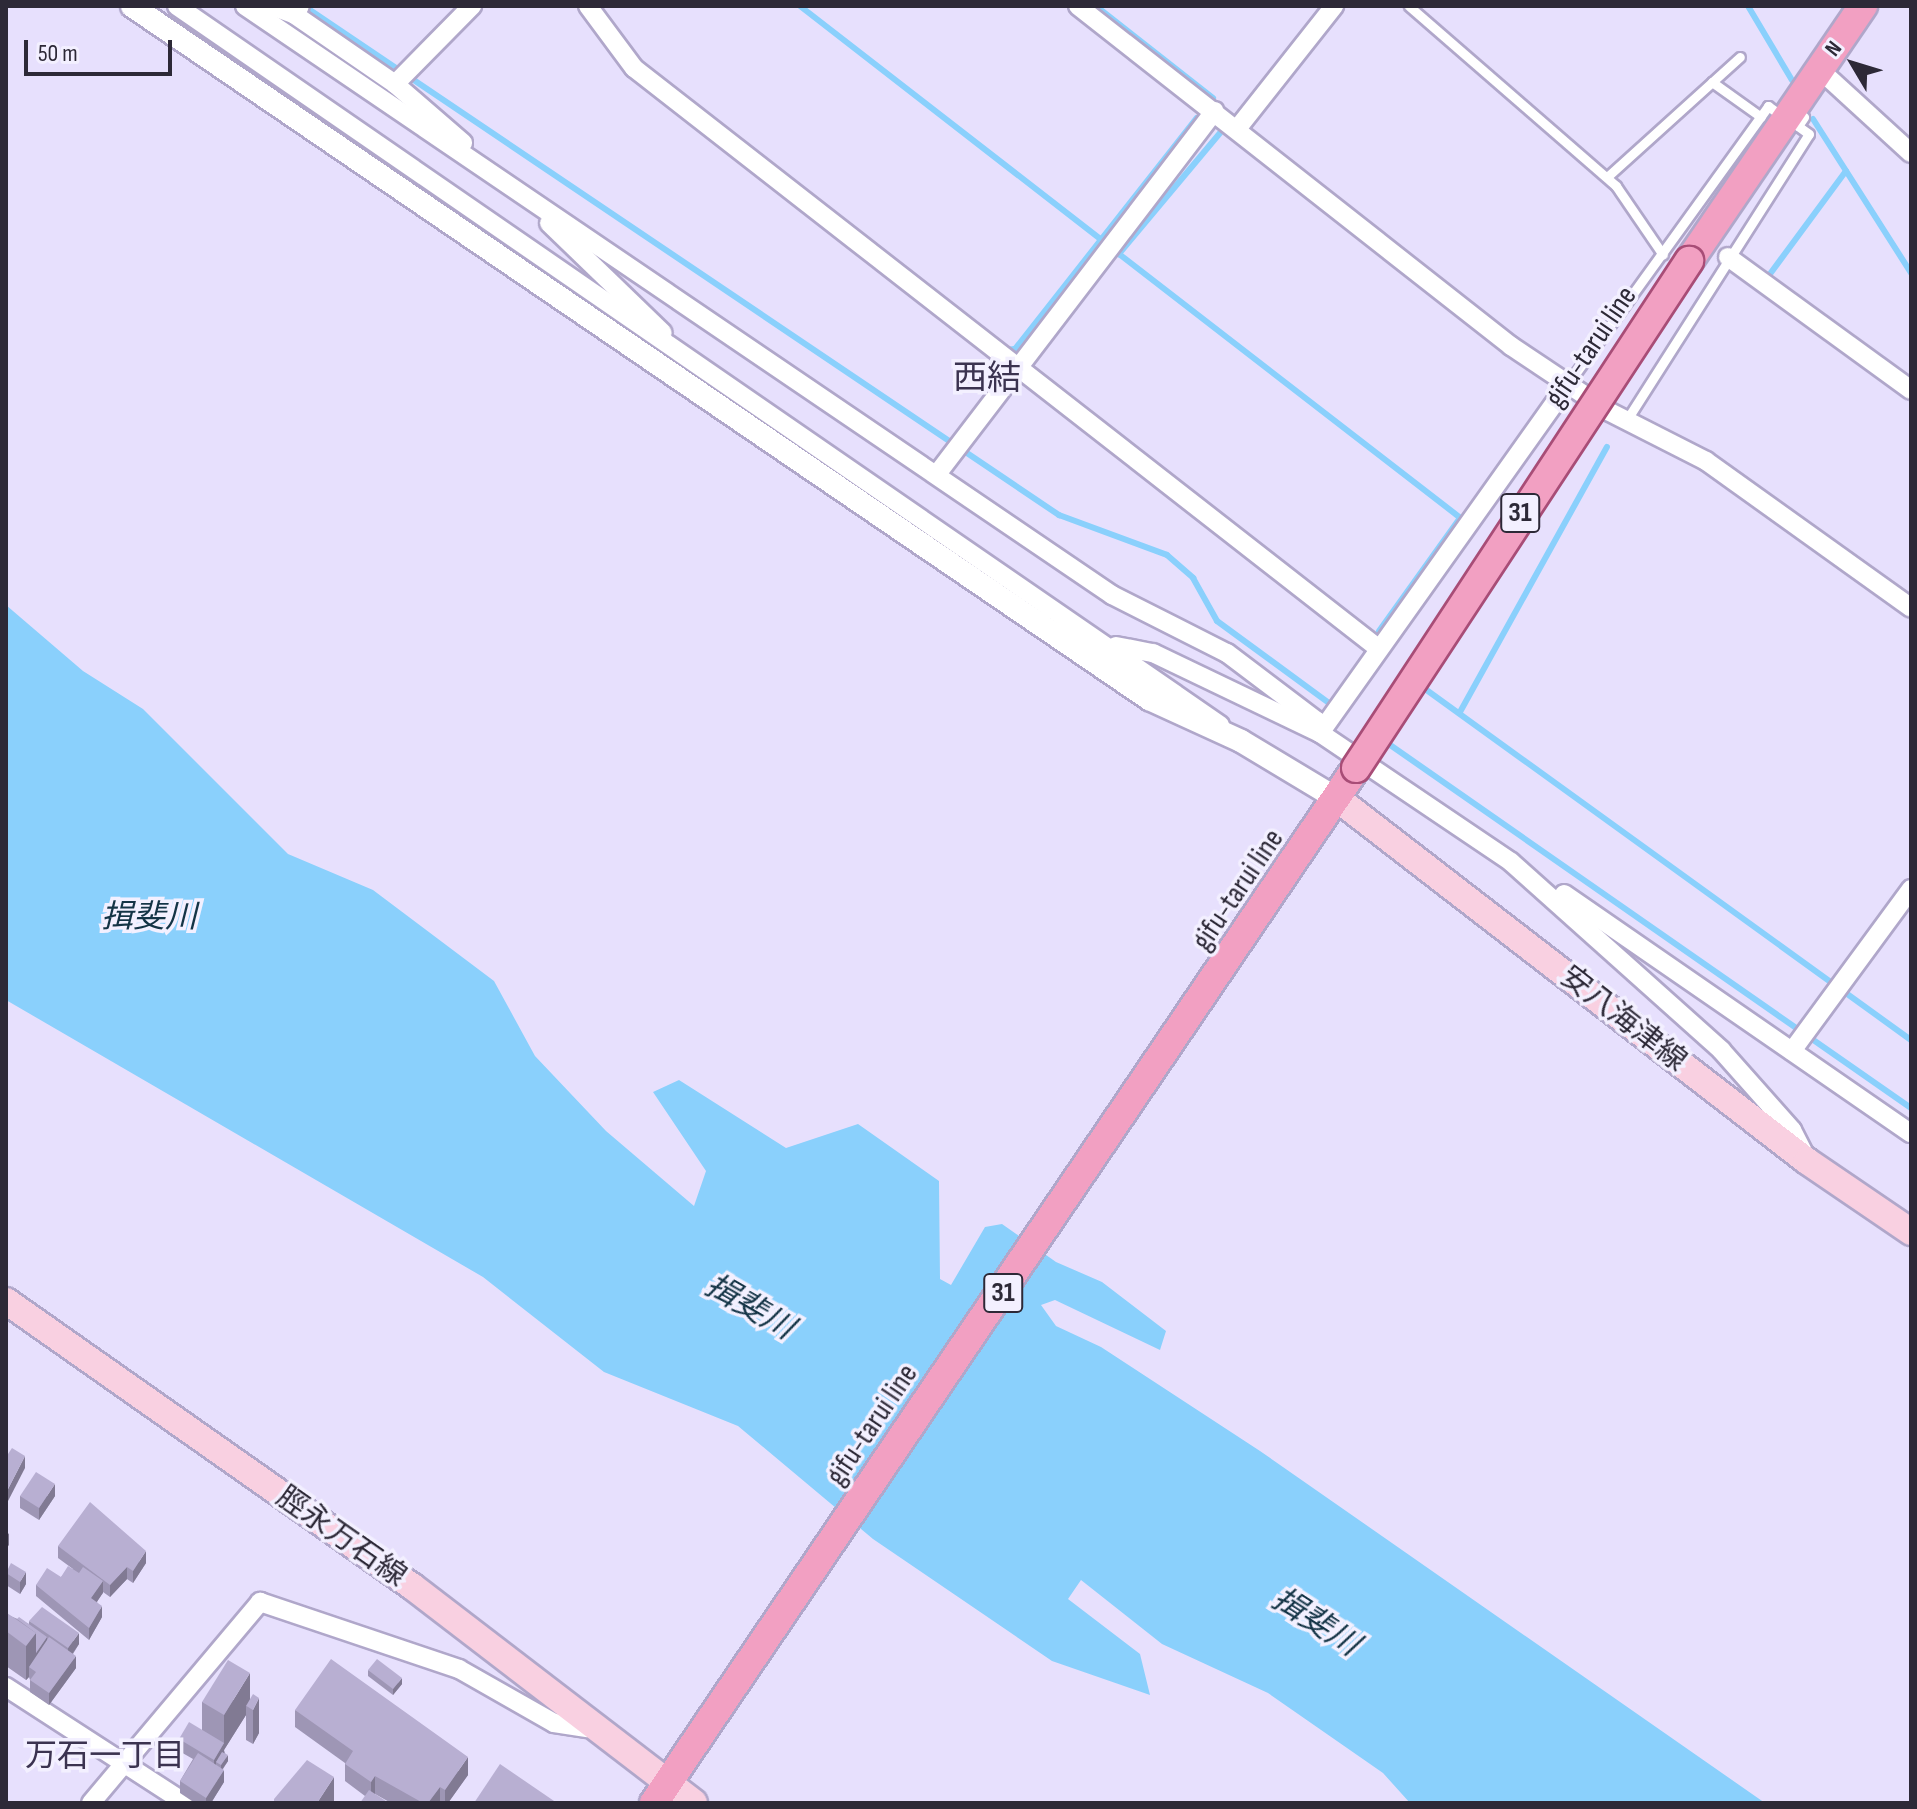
<!DOCTYPE html>
<meta charset="utf-8">
<style>
body{margin:0}
#map{position:relative;width:1917px;height:1809px;overflow:hidden;background:#e7e0fd;font-family:"Sofia Sans Condensed","Noto Sans JP",sans-serif}
div>[style]{position:absolute}
[style*='--x']{left:calc(var(--x)*1px);top:calc(var(--y)*1px);width:calc(var(--w)*1px);rotate:calc(var(--a)*1deg)}
.water>*{inset:0;background:#8ad0fc}
.stream>*{height:6px;margin:-3px;padding:0 3px;transform-origin:3px;border-radius:3px;background:#8ad0fc}
.roads{filter:drop-shadow(2px 0 #b0a7ca) drop-shadow(-2px 0 #b0a7ca) drop-shadow(0 2px #b0a7ca) drop-shadow(0 -2px #b0a7ca)}
.service>*{height:9px;margin:-4.5px;padding:0 4.5px;transform-origin:4.5px;border-radius:4.5px;background:#fff}
.minor>*{height:18px;margin:-9px;padding:0 9px;transform-origin:9px;border-radius:9px;background:#fff}
.tertiary>*{height:22px;margin:-11px;padding:0 11px;transform-origin:11px;border-radius:11px;background:#fff}
.secondary>*{height:26px;margin:-13px;padding:0 13px;transform-origin:13px;border-radius:13px;background:#f9d0e1}
.primary>*{height:28px;margin:-14px;padding:0 14px;transform-origin:14px;border-radius:14px;background:#f2a0c2}
.bridges{filter:drop-shadow(2px 0 #a84d77) drop-shadow(-2px 0 #a84d77) drop-shadow(0 2px #a84d77) drop-shadow(0 -2px #a84d77)}
.primary-bridge>*{height:28px;margin:-14px;padding:0 14px;transform-origin:14px;border-radius:14px;background:#f2a0c2}
.wall>*{inset:0;background:#9e96b5}
.shaded-wall>*{inset:0;background:#817a93}
.building>*{inset:0;background:#b8afd2}
span{translate:-50% -50%;white-space:nowrap;text-align:center;line-height:1.15;-webkit-text-stroke:7px #f3f0ff;paint-order:stroke}
.shield-label span{padding:2px 6px;background:#f3f0ff;border:2px solid;border-radius:6px;-webkit-text-stroke-width:0}
.shield-label{font-size:28px;color:#2d2937;font-weight:700}
.street-label{font-size:30px;color:#2d2937}
.water-label{font-size:32px;color:#143446;font-style:italic}
.neighbourhood-label{font-size:32px;color:#3b3350}
.quarter-label{font-size:34px;color:#3b3350}
.frame{position:absolute;inset:0;border:8px solid #2d2937;pointer-events:none}
.north{position:absolute;left:1813px;top:24px;width:80px;height:80px;-webkit-text-stroke:6px #f3f0ff;paint-order:stroke;rotate:308deg;font-size:22px;font-weight:700;line-height:32px;text-align:center;color:#2d2937}
.north::after{content:'';display:block;margin:auto;width:28px;height:36px;background:#2d2937;clip-path:polygon(50% 0,100% 100%,50% 72%,0 100%)}
.scale{position:absolute;left:24px;top:40px;width:148px;height:36px;box-sizing:border-box;border:4px solid #2d2937;border-top:0;padding-left:10px;font-size:24px;line-height:28px;white-space:nowrap;color:#2d2937;-webkit-text-stroke:6px #f3f0ff;paint-order:stroke}
</style>
<div id="map">
<div class="water">
<div style="clip-path:polygon(6px 605px,83px 671px,143px 709px,288px 854px,373px 890px,494px 981px,535px 1056px,606px 1131px,694px 1206px,706px 1171px,653px 1092px,679px 1080px,786px 1148px,858px 1124px,939px 1181px,940px 1279px,951px 1285px,985px 1227px,1002px 1224px,1056px 1262px,1102px 1282px,1166px 1331px,1160px 1350px,1055px 1300px,1041px 1305px,1056px 1326px,1101px 1347px,1260px 1451px,1765px 1803px,1410px 1803px,1383px 1773px,1268px 1693px,1162px 1644px,1081px 1580px,1068px 1599px,1140px 1654px,1150px 1695px,1052px 1661px,873px 1539px,738px 1426px,604px 1372px,483px 1277px,6px 1000px)"></div>
</div>
<div class="stream">
<div style="--x:304;--y:6;--w:911;--a:33.99"></div>
<div style="--x:1059;--y:515;--w:115;--a:20.3"></div>
<div style="--x:1167;--y:555;--w:35;--a:41"></div>
<div style="--x:1193;--y:578;--w:49;--a:60.8"></div>
<div style="--x:1217;--y:621;--w:144;--a:36.2"></div>
<div style="--x:800;--y:6;--w:382;--a:37.8"></div>
<div style="--x:1096;--y:6;--w:149;--a:38.2"></div>
<div style="--x:1748;--y:6;--w:86;--a:59.3"></div>
<div style="--x:1813;--y:119;--w:183;--a:57.5"></div>
<div style="--x:1220;--y:133;--w:158;--a:129.9"></div>
<div style="--x:1119;--y:254;--w:431;--a:37.7"></div>
<div style="--x:1460;--y:518;--w:139;--a:125.6"></div>
<div style="--x:1767;--y:278;--w:133;--a:-53.6"></div>
<div style="--x:1005;--y:350;--w:10;--a:-6"></div>
<div style="--x:1015;--y:349;--w:294;--a:-51.8"></div>
<div style="--x:1421;--y:686;--w:604;--a:35.85"></div>
<div style="--x:1460;--y:712;--w:303;--a:-61"></div>
<div style="--x:1383;--y:740;--w:644;--a:34.88"></div>
</div>
<div class="roads">
<div class="service">
<div style="--x:1409;--y:6;--w:274;--a:41"></div>
<div style="--x:1616;--y:186;--w:83;--a:55.7"></div>
<div style="--x:1712;--y:82;--w:60;--a:35.5"></div>
<div style="--x:1607;--y:177;--w:179;--a:-42.1"></div>
<div style="--x:1567;--y:385;--w:344;--a:-54.2"></div>
<div style="--x:1768;--y:106;--w:17;--a:36"></div>
<div style="--x:1626;--y:421;--w:340;--a:-57.5"></div>
<div style="--x:1809;--y:134;--w:14;--a:-144"></div>
<div style="--x:1798;--y:126;--w:11;--a:-56"></div>
</div>
<div class="minor">
<div style="--x:177;--y:6;--w:1267;--a:34.58"></div>
<div style="--x:245;--y:6;--w:1048;--a:34.19"></div>
<div style="--x:1112;--y:595;--w:129;--a:26.8"></div>
<div style="--x:1227;--y:653;--w:113;--a:37.1"></div>
<div style="--x:1317;--y:721;--w:12;--a:76"></div>
<div style="--x:272;--y:6;--w:25;--a:21"></div>
<div style="--x:295;--y:15;--w:10;--a:-61"></div>
<div style="--x:588;--y:6;--w:77;--a:53.4"></div>
<div style="--x:634;--y:68;--w:943;--a:37.94"></div>
<div style="--x:1078;--y:6;--w:551;--a:38.14"></div>
<div style="--x:1511;--y:346;--w:117;--a:33.8"></div>
<div style="--x:1608;--y:411;--w:110;--a:27"></div>
<div style="--x:1706;--y:461;--w:252;--a:35.6"></div>
<div style="--x:295;--y:15;--w:121;--a:34.6"></div>
<div style="--x:395;--y:84;--w:90;--a:40.9"></div>
<div style="--x:1820;--y:70;--w:123;--a:42.4"></div>
<div style="--x:395;--y:84;--w:110;--a:-45.4"></div>
<div style="--x:1237;--y:129;--w:157;--a:-51.7"></div>
<div style="--x:549;--y:223;--w:158;--a:44"></div>
<div style="--x:1728;--y:257;--w:226;--a:36"></div>
<div style="--x:937;--y:474;--w:457;--a:-52.6"></div>
<div style="--x:1116;--y:646;--w:38;--a:11"></div>
<div style="--x:1153;--y:653;--w:185;--a:25.6"></div>
<div style="--x:1320;--y:733;--w:230;--a:34"></div>
<div style="--x:1511;--y:862;--w:282;--a:41.8"></div>
<div style="--x:1721;--y:1050;--w:107;--a:48.4"></div>
<div style="--x:1792;--y:1130;--w:29;--a:63"></div>
<div style="--x:1320;--y:733;--w:427;--a:-54.6"></div>
<div style="--x:1564;--y:894;--w:421;--a:34.6"></div>
<div style="--x:1792;--y:1051;--w:201;--a:-53.7"></div>
<div style="--x:6;--y:1687;--w:213;--a:32.9"></div>
<div style="--x:91;--y:1803;--w:263;--a:-49.9"></div>
<div style="--x:260;--y:1602;--w:210;--a:18.6"></div>
<div style="--x:459;--y:1669;--w:109;--a:29.6"></div>
<div style="--x:554;--y:1723;--w:33;--a:9"></div>
</div>
<div class="tertiary">
<div style="--x:132;--y:6;--w:1231;--a:34.27"></div>
<div style="--x:1149;--y:699;--w:101;--a:24.5"></div>
<div style="--x:1241;--y:741;--w:114;--a:31"></div>
</div>
<div class="secondary">
<div style="--x:1339;--y:800;--w:591;--a:37.65"></div>
<div style="--x:1807;--y:1161;--w:126;--a:34.3"></div>
<div style="--x:6;--y:1301;--w:497;--a:35.1"></div>
<div style="--x:413;--y:1587;--w:354;--a:37.5"></div>
</div>
<div class="primary">
<div style="--x:1689;--y:261;--w:309;--a:-55.7"></div>
<div style="--x:654;--y:1803;--w:1251;--a:-55.85"></div>
</div>
</div>
<div class="bridges">
<div class="primary-bridge">
<div style="--x:1356;--y:768;--w:607;--a:-56.7"></div>
</div>
</div>
<div class="wall">
<div style="clip-path:polygon(20px 1496px,55px 1496px,39px 1520px,20px 1508px)"></div>
<div style="clip-path:polygon(58px 1546px,146px 1563px,133px 1583px,127px 1579px,110px 1597px,103px 1592px,97px 1602px,102px 1617px,89px 1640px,36px 1596px,36px 1585px,61px 1577px,73px 1569px,58px 1558px)"></div>
<div style="clip-path:polygon(6px 1571px,26px 1584px,20px 1594px,6px 1585px)"></div>
<div style="clip-path:polygon(6px 1614px,29px 1624px,29px 1621px,79px 1644px,73px 1654px,76px 1668px,49px 1705px,30px 1692px,30px 1680px,29px 1677px,26px 1680px,6px 1666px)"></div>
<div style="clip-path:polygon(368px 1670px,402px 1684px,393px 1695px,368px 1676px)"></div>
<div style="clip-path:polygon(250px 1699px,259px 1733px,253px 1744px,246px 1740px,246px 1715px,224px 1750px,228px 1761px,223px 1769px,224px 1782px,211px 1803px,195px 1803px,180px 1793px,180px 1781px,193px 1759px,179px 1751px,179px 1739px,202px 1730px,202px 1702px)"></div>
<div style="clip-path:polygon(295px 1710px,468px 1775px,448px 1803px,391px 1803px,375px 1794px,365px 1796px,345px 1781px,345px 1763px,295px 1727px)"></div>
</div>
<div class="shaded-wall">
<div style="clip-path:polygon(25px 1456px,25px 1468px,7px 1503px,7px 1491px)"></div>
<div style="clip-path:polygon(55px 1484px,55px 1496px,39px 1520px,39px 1508px)"></div>
<div style="clip-path:polygon(9px 1533px,9px 1545px,6px 1549px,6px 1537px)"></div>
<div style="clip-path:polygon(146px 1551px,146px 1563px,133px 1583px,133px 1571px)"></div>
<div style="clip-path:polygon(127px 1567px,127px 1579px,110px 1597px,110px 1585px)"></div>
<div style="clip-path:polygon(26px 1572px,26px 1584px,20px 1594px,20px 1582px)"></div>
<div style="clip-path:polygon(103px 1581px,103px 1593px,91px 1610px,91px 1598px)"></div>
<div style="clip-path:polygon(102px 1606px,102px 1617px,89px 1640px,89px 1628px)"></div>
<div style="clip-path:polygon(36px 1633px,36px 1667px,29px 1667px,29px 1677px,26px 1680px,26px 1646px)"></div>
<div style="clip-path:polygon(79px 1633px,79px 1644px,68px 1660px,68px 1648px)"></div>
<div style="clip-path:polygon(47px 1637px,47px 1649px,36px 1664px,36px 1653px)"></div>
<div style="clip-path:polygon(76px 1656px,76px 1668px,49px 1705px,49px 1693px)"></div>
<div style="clip-path:polygon(250px 1673px,250px 1708px,246px 1706px,246px 1715px,224px 1750px,224px 1715px)"></div>
<div style="clip-path:polygon(402px 1678px,402px 1684px,393px 1695px,393px 1689px)"></div>
<div style="clip-path:polygon(259px 1698px,259px 1733px,253px 1744px,253px 1710px)"></div>
<div style="clip-path:polygon(224px 1743px,224px 1755px,216px 1762px,216px 1768px,214px 1772px,214px 1760px)"></div>
<div style="clip-path:polygon(228px 1755px,228px 1761px,221px 1771px,221px 1765px)"></div>
<div style="clip-path:polygon(468px 1757px,468px 1775px,448px 1803px,445px 1803px,445px 1790px)"></div>
<div style="clip-path:polygon(224px 1770px,224px 1782px,211px 1803px,206px 1803px,206px 1798px)"></div>
<div style="clip-path:polygon(375px 1776px,375px 1794px,371px 1800px,371px 1782px)"></div>
<div style="clip-path:polygon(334px 1777px,334px 1801px,332px 1803px,317px 1803px)"></div>
<div style="clip-path:polygon(440px 1787px,440px 1803px,428px 1803px)"></div>
</div>
<div class="building">
<div style="clip-path:polygon(12px 1448px,25px 1456px,7px 1491px,6px 1490px,6px 1457px)"></div>
<div style="clip-path:polygon(36px 1472px,55px 1484px,39px 1508px,20px 1496px)"></div>
<div style="clip-path:polygon(90px 1502px,146px 1551px,133px 1571px,127px 1567px,110px 1585px,58px 1546px)"></div>
<div style="clip-path:polygon(11px 1563px,26px 1572px,20px 1582px,6px 1573px)"></div>
<div style="clip-path:polygon(68px 1566px,79px 1573px,83px 1567px,103px 1581px,91px 1598px,102px 1606px,89px 1628px,36px 1585px,47px 1568px,61px 1577px)"></div>
<div style="clip-path:polygon(42px 1607px,79px 1633px,68px 1648px,29px 1621px)"></div>
<div style="clip-path:polygon(7px 1613px,36px 1633px,26px 1646px,6px 1631px,6px 1614px)"></div>
<div style="clip-path:polygon(19px 1617px,47px 1637px,36px 1653px,36px 1633px,17px 1619px)"></div>
<div style="clip-path:polygon(49px 1637px,76px 1656px,49px 1693px,30px 1680px,36px 1672px,29px 1667px)"></div>
<div style="clip-path:polygon(331px 1659px,468px 1757px,445px 1790px,440px 1787px,428px 1803px,423px 1803px,375px 1776px,371px 1782px,345px 1764px,353px 1751px,295px 1710px)"></div>
<div style="clip-path:polygon(377px 1659px,402px 1678px,393px 1689px,368px 1670px)"></div>
<div style="clip-path:polygon(228px 1660px,250px 1673px,224px 1715px,202px 1702px)"></div>
<div style="clip-path:polygon(253px 1694px,259px 1698px,253px 1710px,246px 1706px)"></div>
<div style="clip-path:polygon(189px 1722px,224px 1743px,214px 1760px,179px 1739px)"></div>
<div style="clip-path:polygon(222px 1752px,228px 1755px,221px 1765px,216px 1762px)"></div>
<div style="clip-path:polygon(198px 1753px,224px 1770px,206px 1798px,180px 1781px)"></div>
<div style="clip-path:polygon(307px 1760px,334px 1777px,317px 1803px,274px 1803px,274px 1799px)"></div>
<div style="clip-path:polygon(500px 1764px,557px 1803px,474px 1803px)"></div>
<div style="clip-path:polygon(369px 1790px,389px 1803px,360px 1803px)"></div>
</div>
<div class="shield-label">
<span style="left:1520px;top:513px">31</span>
<span style="left:1003px;top:1293px">31</span>
</div>
<div class="street-label">
<span style="left:1591px;top:347px;rotate:-56deg">gifu-tarui line</span>
<span style="left:1238px;top:890px;rotate:-56deg">gifu-tarui line</span>
<span style="left:1623px;top:1019px;rotate:38deg">安八海津線</span>
<span style="left:872px;top:1425px;rotate:-56deg">gifu-tarui line</span>
<span style="left:341px;top:1537px;rotate:35deg">脛永万石線</span>
</div>
<div class="water-label">
<span style="left:149px;top:918px">揖斐川</span>
<span style="left:749px;top:1308px;rotate:30deg">揖斐川</span>
<span style="left:1315px;top:1623px;rotate:33deg">揖斐川</span>
</div>
<div class="neighbourhood-label">
<span style="left:105px;top:1757px">万石一丁目</span>
</div>
<div class="quarter-label">
<span style="left:987px;top:379px">西結</span>
</div>
<div class="frame"></div>
<div class="north">N</div>
<div class="scale">50 m</div>
</div>
